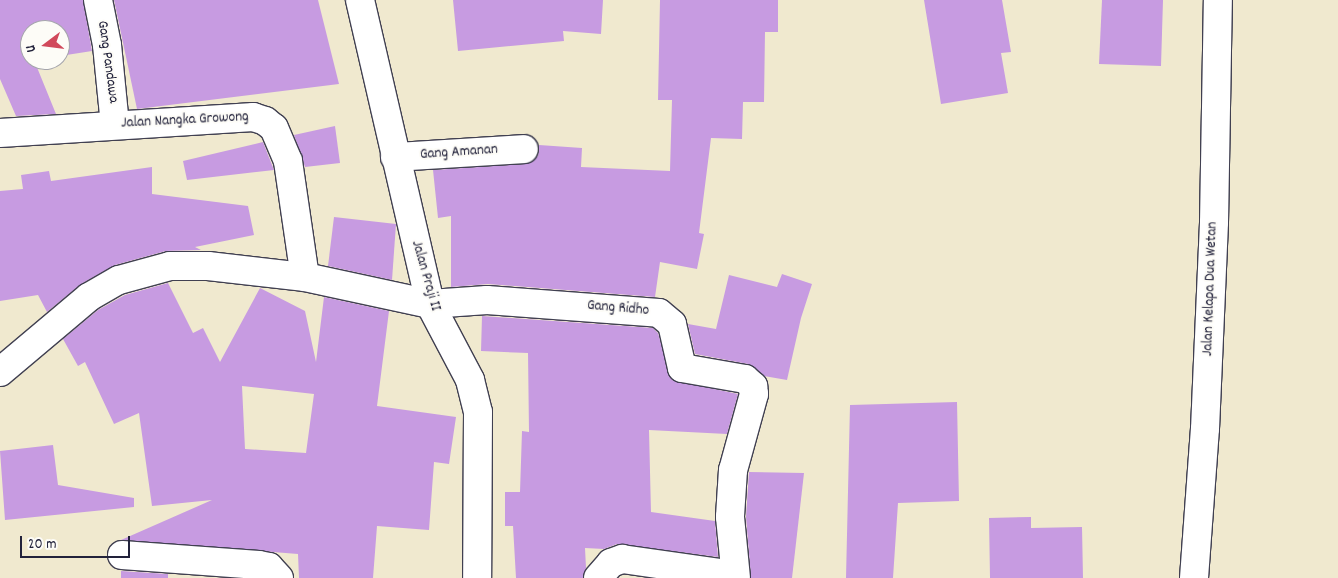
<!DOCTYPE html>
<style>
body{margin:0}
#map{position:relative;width:1338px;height:578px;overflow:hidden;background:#f0e9cf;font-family:Dekko,sans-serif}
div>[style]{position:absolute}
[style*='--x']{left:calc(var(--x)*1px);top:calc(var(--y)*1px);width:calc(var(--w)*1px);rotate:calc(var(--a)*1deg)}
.building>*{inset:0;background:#c79be1}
.roads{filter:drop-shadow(1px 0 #414051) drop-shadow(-1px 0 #414051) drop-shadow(0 1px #414051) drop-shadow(0 -1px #414051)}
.street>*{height:28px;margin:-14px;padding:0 14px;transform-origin:14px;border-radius:14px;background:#fff}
.secondary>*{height:28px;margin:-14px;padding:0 14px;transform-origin:14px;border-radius:14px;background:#fff}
span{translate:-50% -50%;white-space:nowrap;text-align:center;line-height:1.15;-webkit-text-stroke:4px #fdfcf7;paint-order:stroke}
.street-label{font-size:15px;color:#22223b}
.north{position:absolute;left:20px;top:20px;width:50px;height:50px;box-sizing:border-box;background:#fdfcf7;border:1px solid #a5a5ac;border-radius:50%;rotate:255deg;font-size:14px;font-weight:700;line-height:20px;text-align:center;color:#22223b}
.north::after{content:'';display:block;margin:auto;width:18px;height:22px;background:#d1495b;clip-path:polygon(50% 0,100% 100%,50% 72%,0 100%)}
.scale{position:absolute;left:20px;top:536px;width:110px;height:22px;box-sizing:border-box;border:2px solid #22223b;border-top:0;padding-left:6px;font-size:15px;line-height:18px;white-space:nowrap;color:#22223b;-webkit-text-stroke:4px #fdfcf7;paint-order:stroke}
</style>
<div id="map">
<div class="building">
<div style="clip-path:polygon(0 0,83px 0,92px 51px,60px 56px,60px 30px,30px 30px,30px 60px,34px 60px,56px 114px,16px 116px,0 79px)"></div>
<div style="clip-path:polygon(114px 0,318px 0,339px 84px,137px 109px)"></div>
<div style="clip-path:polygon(453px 0,603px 0,601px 34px,563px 31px,564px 41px,458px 51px)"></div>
<div style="clip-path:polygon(660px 0,778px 0,778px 32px,765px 32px,764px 102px,743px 102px,742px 139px,711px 138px,699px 233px,704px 234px,697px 269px,660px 262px,655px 297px,488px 284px,451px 287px,451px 216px,438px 218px,433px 170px,525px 164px,538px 156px,539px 145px,582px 148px,581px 167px,670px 171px,672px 100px,658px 100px)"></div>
<div style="clip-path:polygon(924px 0,1002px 0,1011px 52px,1001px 53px,1008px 93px,941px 104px)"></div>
<div style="clip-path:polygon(1102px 0,1163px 0,1161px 66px,1099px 64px)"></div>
<div style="clip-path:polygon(335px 126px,340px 163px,305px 167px,294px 135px)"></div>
<div style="clip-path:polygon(263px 142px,274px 170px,187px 180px,183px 161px)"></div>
<div style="clip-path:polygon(152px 167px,152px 194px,248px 206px,254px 235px,195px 247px,201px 250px,166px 251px,115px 265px,81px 284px,47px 312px,38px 295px,0 301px,0 191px,23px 189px,21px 175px,49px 171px,51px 181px)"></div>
<div style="clip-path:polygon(334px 217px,396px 224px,392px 280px,328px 266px)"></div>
<div style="clip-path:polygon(782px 274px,812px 284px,801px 318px,787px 380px,764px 376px,748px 364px,695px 354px,688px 324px,716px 329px,729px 275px,777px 287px)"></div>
<div style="clip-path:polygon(evenodd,168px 283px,193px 333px,203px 328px,220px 362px,260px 288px,305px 311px,316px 362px,324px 297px,389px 311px,377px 406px,456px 417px,449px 464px,434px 462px,429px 530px,377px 526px,373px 578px,299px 578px,298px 554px,121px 540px,212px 500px,152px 506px,139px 413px,114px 424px,85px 362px,78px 366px,63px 339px,98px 310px,125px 295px,168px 283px,242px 386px,314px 394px,306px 453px,245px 449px,242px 386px)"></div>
<div style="clip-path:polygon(482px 316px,653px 328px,658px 333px,672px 380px,738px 394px,727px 434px,649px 430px,651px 512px,715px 521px,718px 557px,617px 544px,604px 549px,585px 548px,586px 568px,583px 578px,516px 578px,513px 526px,505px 526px,505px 492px,520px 492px,522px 431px,529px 432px,528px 353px,481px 351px)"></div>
<div style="clip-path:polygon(957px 402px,959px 501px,898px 503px,893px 578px,846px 578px,850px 405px)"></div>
<div style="clip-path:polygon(53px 445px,58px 485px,134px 498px,134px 507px,5px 520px,0 451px)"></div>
<div style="clip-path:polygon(749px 472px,804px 473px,792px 578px,751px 578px,746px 517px)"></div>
<div style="clip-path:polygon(1031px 517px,1031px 528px,1082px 527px,1083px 578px,990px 578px,989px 518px)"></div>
<div style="clip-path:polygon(121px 571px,168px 574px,168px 578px,121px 578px)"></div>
</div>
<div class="roads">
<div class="street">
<div style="--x:98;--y:0;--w:46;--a:78.7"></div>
<div style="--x:107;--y:45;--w:80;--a:84.3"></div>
<div style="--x:360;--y:0;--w:312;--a:77"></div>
<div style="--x:430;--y:304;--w:86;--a:62.2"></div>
<div style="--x:470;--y:380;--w:33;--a:76"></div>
<div style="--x:478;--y:412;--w:166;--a:90.3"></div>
<div style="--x:0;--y:133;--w:254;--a:-3.6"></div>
<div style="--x:253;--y:117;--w:13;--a:18"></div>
<div style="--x:265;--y:121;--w:11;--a:38"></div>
<div style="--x:274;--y:128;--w:36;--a:67"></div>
<div style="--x:288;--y:161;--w:117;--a:81.7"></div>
<div style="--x:395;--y:157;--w:129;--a:-3.5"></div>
<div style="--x:0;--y:372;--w:116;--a:-40.1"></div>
<div style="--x:89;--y:297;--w:34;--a:-30"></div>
<div style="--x:119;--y:280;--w:53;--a:-15.4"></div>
<div style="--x:170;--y:266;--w:38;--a:0"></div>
<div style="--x:208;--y:266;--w:98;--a:6.5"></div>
<div style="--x:305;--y:277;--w:128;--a:12.2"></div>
<div style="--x:430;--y:304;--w:57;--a:-4"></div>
<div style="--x:487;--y:300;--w:172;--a:4.3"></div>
<div style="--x:659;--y:313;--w:17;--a:40"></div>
<div style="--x:672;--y:324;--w:45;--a:77.2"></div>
<div style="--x:682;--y:368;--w:64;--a:9.9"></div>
<div style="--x:745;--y:379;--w:11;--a:41"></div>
<div style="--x:753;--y:386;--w:8;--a:83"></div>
<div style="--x:754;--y:394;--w:79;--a:105.4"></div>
<div style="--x:733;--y:470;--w:47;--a:93.7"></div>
<div style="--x:730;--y:517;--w:61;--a:84.4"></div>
<div style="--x:122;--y:555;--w:137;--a:4.2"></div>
<div style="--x:259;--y:565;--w:10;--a:11"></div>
<div style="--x:269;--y:567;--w:15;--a:48"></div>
<div style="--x:598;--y:578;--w:20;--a:-49"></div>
<div style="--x:611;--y:563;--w:12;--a:-20"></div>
<div style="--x:622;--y:559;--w:114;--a:8.1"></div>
</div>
<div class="secondary">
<div style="--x:1194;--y:578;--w:149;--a:-85.8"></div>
<div style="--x:1205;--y:429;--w:207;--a:-87.5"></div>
<div style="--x:1214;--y:222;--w:222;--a:-89"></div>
</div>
</div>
<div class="street-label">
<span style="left:107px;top:62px;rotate:82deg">Gang Pandawa</span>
<span style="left:185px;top:121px;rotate:-3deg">Jalan Nangka Growong</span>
<span style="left:459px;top:153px;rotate:-4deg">Gang Amanan</span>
<span style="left:425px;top:276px;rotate:74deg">Jalan Praji II</span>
<span style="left:1211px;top:289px;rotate:-88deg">Jalan Kelapa Dua Wetan</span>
<span style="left:618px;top:309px;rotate:5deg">Gang Ridho</span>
</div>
<div class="north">U</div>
<div class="scale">20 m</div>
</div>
